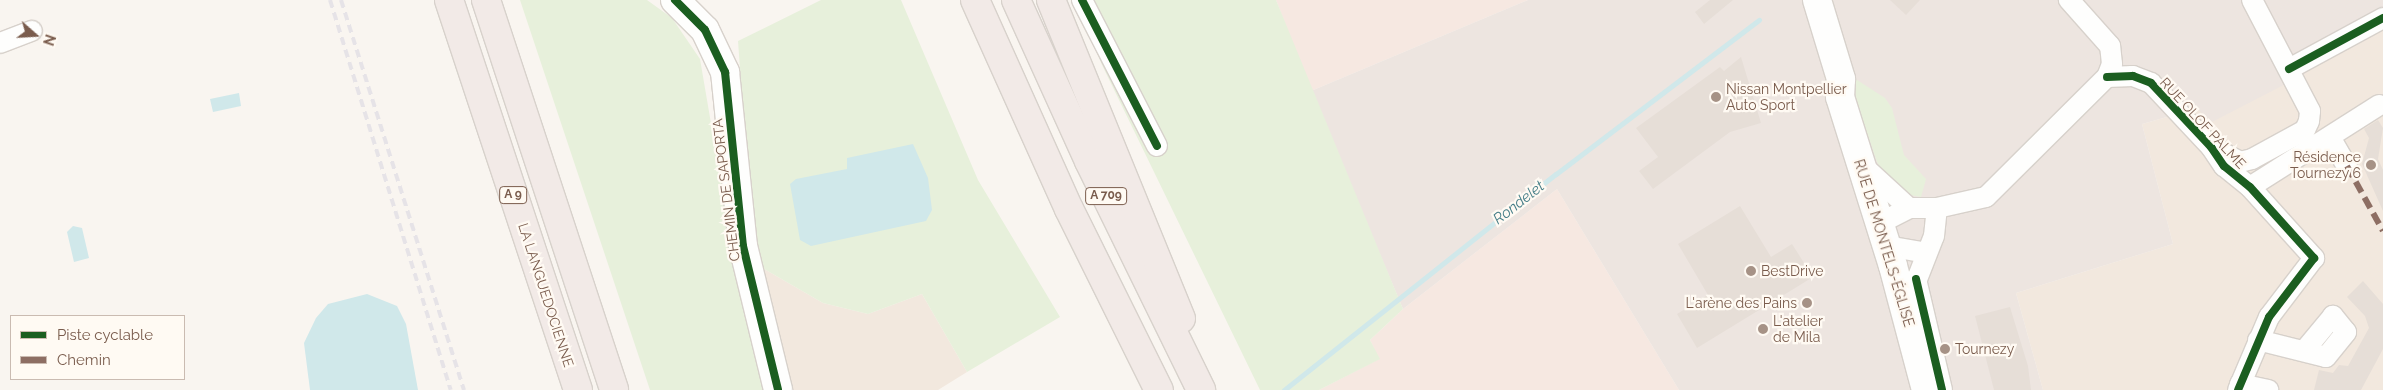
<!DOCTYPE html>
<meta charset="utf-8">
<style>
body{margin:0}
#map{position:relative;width:2383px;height:390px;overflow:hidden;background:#f9f5f0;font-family:Raleway,sans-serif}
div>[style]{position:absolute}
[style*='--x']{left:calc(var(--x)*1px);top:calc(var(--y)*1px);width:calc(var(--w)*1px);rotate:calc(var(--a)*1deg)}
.residential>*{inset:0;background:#f2e8de}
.commercial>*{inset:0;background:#f6e8e1}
.industrial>*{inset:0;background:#ede5e0}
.green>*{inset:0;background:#e7f0db}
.water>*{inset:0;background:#d0e8ea}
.stream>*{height:5px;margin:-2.5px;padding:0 2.5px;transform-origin:2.5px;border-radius:2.5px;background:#d0e8ea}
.building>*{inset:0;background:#e6ded7}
.roads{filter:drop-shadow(1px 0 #d7d1cb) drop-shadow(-1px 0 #d7d1cb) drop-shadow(0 1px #d7d1cb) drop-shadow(0 -1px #d7d1cb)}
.street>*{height:20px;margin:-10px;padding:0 10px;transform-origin:10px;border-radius:10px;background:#fefefd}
.secondary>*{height:28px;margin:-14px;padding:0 14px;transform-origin:14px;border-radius:14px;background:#fefefd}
.highway>*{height:28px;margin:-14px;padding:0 14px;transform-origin:14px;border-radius:14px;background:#f2eae7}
.rail>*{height:4px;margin-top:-2px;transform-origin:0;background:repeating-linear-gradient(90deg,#e6e3e7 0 8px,transparent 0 13px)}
.quiet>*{height:6px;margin-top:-3px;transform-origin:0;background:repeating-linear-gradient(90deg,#8d6e63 0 12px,transparent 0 18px)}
.cycleway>*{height:8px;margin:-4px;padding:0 4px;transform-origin:4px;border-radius:4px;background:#1b5e20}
.dots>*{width:14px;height:14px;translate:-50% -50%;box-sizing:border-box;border:2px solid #fffaf3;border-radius:50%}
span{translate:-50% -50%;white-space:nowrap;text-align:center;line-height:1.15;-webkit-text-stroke:4.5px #fffaf3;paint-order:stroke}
.shield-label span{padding:1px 4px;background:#fffaf3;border:1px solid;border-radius:4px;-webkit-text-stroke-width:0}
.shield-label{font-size:12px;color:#7a5c4d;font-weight:700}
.poi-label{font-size:14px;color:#7a5c4d}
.left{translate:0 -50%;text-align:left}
.right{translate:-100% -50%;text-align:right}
.street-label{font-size:14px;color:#7a5c4d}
.water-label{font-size:15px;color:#437c86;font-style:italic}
.legend{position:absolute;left:10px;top:315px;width:175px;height:65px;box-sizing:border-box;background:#fffaf3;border:1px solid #cabbb1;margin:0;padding:6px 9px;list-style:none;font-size:15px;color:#7a5c4d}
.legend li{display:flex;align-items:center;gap:10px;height:25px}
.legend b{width:25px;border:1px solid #cabbb1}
.north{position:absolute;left:10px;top:10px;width:50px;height:50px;-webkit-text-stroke:4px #fffaf3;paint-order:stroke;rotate:109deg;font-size:14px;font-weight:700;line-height:20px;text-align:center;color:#7a5c4d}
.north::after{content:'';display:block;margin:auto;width:18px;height:22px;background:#7a5c4d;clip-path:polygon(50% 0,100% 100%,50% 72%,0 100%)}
</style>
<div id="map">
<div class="residential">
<div style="clip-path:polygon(2383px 20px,2383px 390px,2043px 390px,2016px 293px,2173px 244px,2142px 124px,2167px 117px,2189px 102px)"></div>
<div style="clip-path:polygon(754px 263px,823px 303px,868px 314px,922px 294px,967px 372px,938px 390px,786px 390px)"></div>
</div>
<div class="commercial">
<div style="clip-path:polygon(1276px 0,1528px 0,1311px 91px)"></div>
<div style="clip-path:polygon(1557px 189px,1679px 390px,1319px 390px,1379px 359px,1370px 340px,1403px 309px)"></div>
</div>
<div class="industrial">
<div style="clip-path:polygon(1528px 0,2383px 0,2383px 20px,2301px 76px,2212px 122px,2189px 102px,2167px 117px,2142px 124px,2173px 244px,2016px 293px,2043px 390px,1679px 390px,1557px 189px,1403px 309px,1311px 91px)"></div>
</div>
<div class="green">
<div style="clip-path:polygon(520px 0,647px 0,672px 18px,700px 59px,732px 246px,767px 390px,650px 390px)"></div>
<div style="clip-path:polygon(821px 0,901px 0,978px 180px,1060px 317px,967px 372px,922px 294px,868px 314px,823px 303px,754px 263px,738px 41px)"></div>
<div style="clip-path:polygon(1075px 0,1276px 0,1403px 309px,1370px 340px,1380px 359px,1319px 390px,1260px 390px,1102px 65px)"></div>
<div style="clip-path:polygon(1854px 78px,1885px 98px,1892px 108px,1904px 155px,1926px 179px,1921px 197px,1905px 194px,1889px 182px,1877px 162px,1850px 83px)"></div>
</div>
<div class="water">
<div style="clip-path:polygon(239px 93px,241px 106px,213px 112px,210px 99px)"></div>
<div style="clip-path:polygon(913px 144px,928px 178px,932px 210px,926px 221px,811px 246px,800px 240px,790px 184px,796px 179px,847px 169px,847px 158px)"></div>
<div style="clip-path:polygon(73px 226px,82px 228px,89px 258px,74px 262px,67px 232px)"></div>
<div style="clip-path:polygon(367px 294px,397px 306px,406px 324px,418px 390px,310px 390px,304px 343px,316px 318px,328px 304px)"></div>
</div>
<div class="stream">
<div style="--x:1284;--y:390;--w:347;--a:-38.5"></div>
<div style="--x:1556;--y:174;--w:255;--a:-37.2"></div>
</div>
<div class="building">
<div style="clip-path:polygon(1710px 0,1733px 0,1704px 24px,1695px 12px)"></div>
<div style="clip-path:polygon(1890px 0,1920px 0,1906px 15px)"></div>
<div style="clip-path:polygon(1741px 57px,1761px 123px,1730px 132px,1653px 189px,1639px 171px,1658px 157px,1636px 128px,1720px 67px,1724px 71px)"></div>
<div style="clip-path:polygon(2378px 120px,2383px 128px,2378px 159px,2383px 170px,2383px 211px,2362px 164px,2369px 138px,2364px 129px)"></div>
<div style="clip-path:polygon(1740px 206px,1771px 257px,1792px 244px,1813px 277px,1697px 348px,1677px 314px,1708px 295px,1678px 244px)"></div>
<div style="clip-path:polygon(2363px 281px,2383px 304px,2383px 349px,2361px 390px,2314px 390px,2319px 370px,2333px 373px,2339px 365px,2348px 366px,2369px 328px,2365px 316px,2347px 297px)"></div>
<div style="clip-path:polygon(2010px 307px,2028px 366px,2031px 390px,1994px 390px,1975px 316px)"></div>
</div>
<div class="roads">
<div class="street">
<div style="--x:1082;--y:0;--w:164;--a:62.8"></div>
<div style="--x:0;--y:43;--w:34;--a:-21"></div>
<div style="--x:2289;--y:69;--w:107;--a:-28.5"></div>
<div style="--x:2107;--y:77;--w:26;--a:-2"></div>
<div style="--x:2133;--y:76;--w:19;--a:21"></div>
<div style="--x:2151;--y:83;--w:88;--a:46.8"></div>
<div style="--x:2211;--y:147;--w:23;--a:56"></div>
<div style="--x:2224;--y:166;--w:33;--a:39"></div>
<div style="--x:2250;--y:187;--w:96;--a:48"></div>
<div style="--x:2314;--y:258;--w:74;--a:127.3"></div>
<div style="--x:2269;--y:317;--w:79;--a:113"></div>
<div style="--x:2330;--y:137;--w:34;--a:60"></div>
<div style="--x:2215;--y:149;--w:28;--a:27"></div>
<div style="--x:2240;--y:162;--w:12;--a:-14"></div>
<div style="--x:2252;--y:159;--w:60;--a:-28.7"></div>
<div style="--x:2305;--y:130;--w:10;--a:-66"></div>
<div style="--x:2309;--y:121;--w:10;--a:-84"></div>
<div style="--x:2310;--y:111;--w:125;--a:-117.6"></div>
<div style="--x:1863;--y:166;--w:62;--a:42.4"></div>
<div style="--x:2250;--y:187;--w:153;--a:-32.4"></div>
<div style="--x:1880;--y:223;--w:33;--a:-27"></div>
<div style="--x:1909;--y:208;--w:28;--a:0"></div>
<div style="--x:1937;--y:208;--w:50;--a:-12.7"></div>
<div style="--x:1986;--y:197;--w:170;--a:-44.8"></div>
<div style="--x:2107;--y:77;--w:14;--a:-69"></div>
<div style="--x:2112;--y:64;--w:18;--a:-96"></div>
<div style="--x:2110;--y:46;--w:62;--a:-131.7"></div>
<div style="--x:1887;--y:246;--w:40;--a:10"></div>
<div style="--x:1916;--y:279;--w:114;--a:76.8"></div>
<div style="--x:1912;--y:292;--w:60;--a:-68.6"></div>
<div style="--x:1934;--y:236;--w:28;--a:-84"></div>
<div style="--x:2258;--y:340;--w:70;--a:14"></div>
<div style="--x:2326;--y:357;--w:32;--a:-51"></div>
<div style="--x:2346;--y:332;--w:21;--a:-129"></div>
<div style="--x:2333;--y:316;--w:45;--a:129.6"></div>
<div style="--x:2240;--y:384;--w:29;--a:12"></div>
</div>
<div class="secondary">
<div style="--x:675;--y:0;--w:42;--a:45"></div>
<div style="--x:705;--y:30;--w:47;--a:64.5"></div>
<div style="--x:725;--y:72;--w:175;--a:84.1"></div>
<div style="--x:743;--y:246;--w:148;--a:76.3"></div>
<div style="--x:1817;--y:0;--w:83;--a:73.1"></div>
<div style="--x:1841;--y:79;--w:18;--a:93"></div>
<div style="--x:1840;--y:97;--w:177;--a:72.6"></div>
<div style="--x:1893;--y:266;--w:128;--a:75.1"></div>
</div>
<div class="highway">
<div style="--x:449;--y:0;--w:411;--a:71.7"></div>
<div style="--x:486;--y:0;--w:410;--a:71.8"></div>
<div style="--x:975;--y:0;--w:229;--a:65.8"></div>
<div style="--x:1069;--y:209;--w:202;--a:63.6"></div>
<div style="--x:1016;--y:0;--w:177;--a:65.6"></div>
<div style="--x:1089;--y:161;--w:255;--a:63.9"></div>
<div style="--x:1051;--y:0;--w:344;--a:67.8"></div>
</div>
</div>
<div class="rail">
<div style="--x:330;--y:0;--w:408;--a:72.8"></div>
<div style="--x:341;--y:0;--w:409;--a:72.5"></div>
</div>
<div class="quiet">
<div style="--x:2347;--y:166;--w:74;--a:61"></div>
</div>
<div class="cycleway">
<div style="--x:675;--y:0;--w:42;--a:45"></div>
<div style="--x:705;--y:30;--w:47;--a:64.5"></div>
<div style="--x:725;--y:72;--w:175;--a:84.1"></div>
<div style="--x:743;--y:246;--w:148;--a:76.3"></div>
<div style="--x:1082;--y:0;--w:164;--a:62.8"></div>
<div style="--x:2289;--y:69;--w:107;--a:-28.5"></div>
<div style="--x:2107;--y:77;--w:26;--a:-2"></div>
<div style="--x:2133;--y:76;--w:19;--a:21"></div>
<div style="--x:2151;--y:83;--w:88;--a:46.8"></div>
<div style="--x:2211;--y:147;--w:23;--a:56"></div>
<div style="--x:2224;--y:166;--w:33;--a:39"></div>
<div style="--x:2250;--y:187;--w:96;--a:48"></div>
<div style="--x:2314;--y:258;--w:74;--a:127.3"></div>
<div style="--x:2269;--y:317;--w:79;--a:113"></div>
<div style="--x:1916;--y:279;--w:114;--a:76.8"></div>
</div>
<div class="dots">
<div style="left:1716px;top:97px;background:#a69286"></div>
<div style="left:2371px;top:165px;background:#a69286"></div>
<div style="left:1751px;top:271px;background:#a69286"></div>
<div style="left:1807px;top:303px;background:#a69286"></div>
<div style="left:1763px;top:329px;background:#a69286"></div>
<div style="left:1945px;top:349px;background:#a69286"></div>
</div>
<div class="shield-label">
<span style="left:513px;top:195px">A 9</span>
<span style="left:1106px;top:196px">A 709</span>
</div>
<div class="poi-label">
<span class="left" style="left:1726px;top:97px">Nissan Montpellier<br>Auto Sport</span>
<span class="right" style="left:2361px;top:165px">Résidence<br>Tournezy 6</span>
<span class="left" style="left:1761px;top:271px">BestDrive</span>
<span class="right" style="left:1797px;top:303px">L'arène des Pains</span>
<span class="left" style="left:1773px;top:329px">L'atelier<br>de Mila</span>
<span class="left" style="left:1955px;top:349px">Tournezy</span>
</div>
<div class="street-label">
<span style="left:2203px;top:123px;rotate:47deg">RUE OLOF PALME</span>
<span style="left:726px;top:190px;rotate:-97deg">CHEMIN DE SAPORTA</span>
<span style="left:1884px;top:243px;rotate:73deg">RUE DE MONTELS-ÉGLISE</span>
<span style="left:546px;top:295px;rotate:72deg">LA LANGUEDOCIENNE</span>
</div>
<div class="water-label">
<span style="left:1519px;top:203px;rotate:-38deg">Rondelet</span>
</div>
<ul class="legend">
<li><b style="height:6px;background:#1b5e20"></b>Piste cyclable</li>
<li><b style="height:6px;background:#8d6e63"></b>Chemin</li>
</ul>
<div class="north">N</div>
</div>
